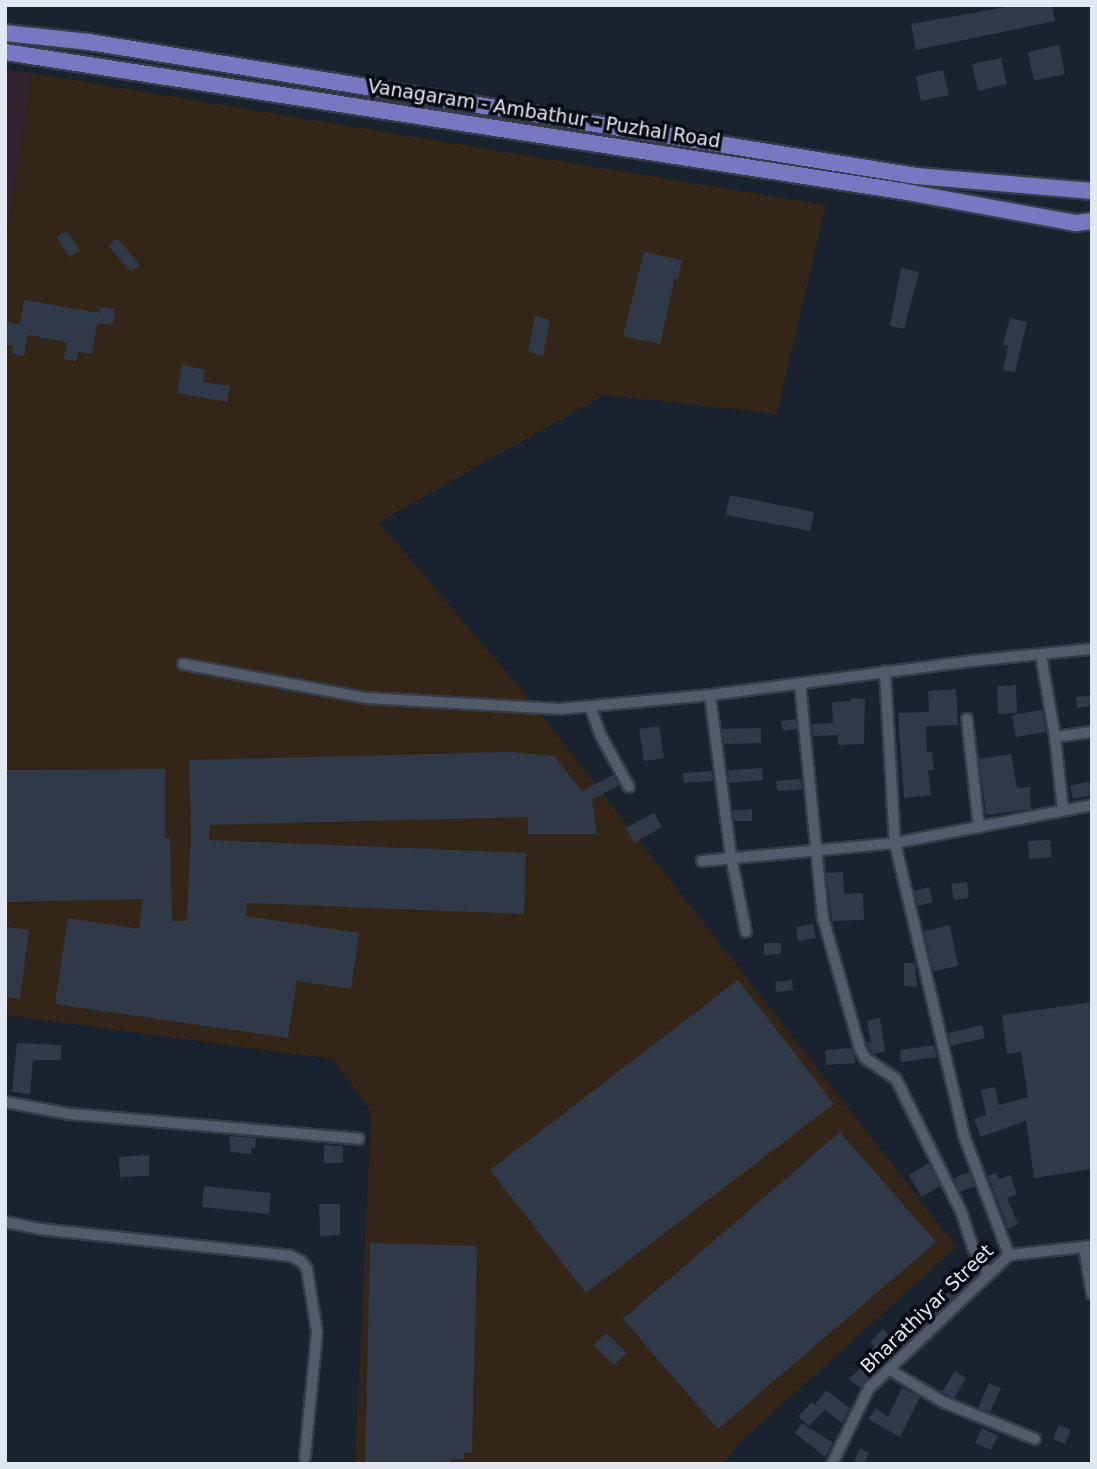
<!DOCTYPE html>
<style>
body{margin:0}
#map{position:relative;width:1097px;height:1469px;overflow:hidden;background:#19222f;font-family:"DejaVu Sans",sans-serif}
div>[style]{position:absolute}
[style*='--x']{left:calc(var(--x)*1px);top:calc(var(--y)*1px);width:calc(var(--w)*1px);rotate:calc(var(--a)*1deg)}
.industrial>*{inset:0;background:#342519}
.education>*{inset:0;background:#312330}
.building>*{inset:0;background:#303948}
.roads{filter:drop-shadow(2px 0 #363c47) drop-shadow(-2px 0 #363c47) drop-shadow(0 2px #363c47) drop-shadow(0 -2px #363c47)}
.street>*{height:10px;margin:-5px;padding:0 5px;transform-origin:5px;border-radius:5px;background:#515b6a}
.primary>*{height:16px;margin:-8px;padding:0 8px;transform-origin:8px;border-radius:8px;background:#7a77c2}
span{translate:-50% -50%;white-space:nowrap;text-align:center;line-height:1.15;-webkit-text-stroke:7px #080b11;paint-order:stroke}
.street-label{font-size:19px;color:#e2e8f1}
.frame{position:absolute;inset:0;border:7px solid #e2e8f1;pointer-events:none}
</style>
<div id="map">
<div class="industrial">
<div style="clip-path:polygon(32px 73px,826px 205px,777px 414px,605px 395px,379px 522px,527px 696px,957px 1247px,737px 1445px,724px 1464px,355px 1464px,371px 1112px,333px 1059px,5px 1015px,5px 243px)"></div>
</div>
<div class="education">
<div style="clip-path:polygon(5px 70px,32px 73px,5px 243px)"></div>
</div>
<div class="building">
<div style="clip-path:polygon(1017px 5px,1052px 5px,1055px 21px,916px 50px,911px 24px)"></div>
<div style="clip-path:polygon(1059px 45px,1065px 74px,1034px 81px,1028px 52px)"></div>
<div style="clip-path:polygon(1001px 58px,1007px 84px,978px 91px,972px 64px)"></div>
<div style="clip-path:polygon(943px 70px,949px 95px,921px 101px,916px 76px)"></div>
<div style="clip-path:polygon(67px 231px,80px 251px,69px 257px,57px 237px)"></div>
<div style="clip-path:polygon(117px 238px,140px 265px,131px 272px,108px 246px)"></div>
<div style="clip-path:polygon(644px 252px,682px 260px,678px 279px,675px 278px,660px 344px,623px 336px)"></div>
<div style="clip-path:polygon(901px 268px,919px 272px,904px 329px,890px 326px)"></div>
<div style="clip-path:polygon(24px 300px,100px 313px,101px 307px,115px 309px,113px 325px,97px 323px,92px 354px,78px 352px,76px 361px,64px 359px,67px 342px,28px 335px,24px 356px,12px 354px,13px 346px,5px 345px,6px 322px,20px 324px)"></div>
<div style="clip-path:polygon(535px 316px,550px 320px,543px 356px,528px 352px)"></div>
<div style="clip-path:polygon(1010px 318px,1027px 322px,1015px 372px,1003px 370px,1008px 346px,1003px 345px)"></div>
<div style="clip-path:polygon(182px 365px,205px 370px,203px 382px,230px 386px,227px 402px,177px 393px)"></div>
<div style="clip-path:polygon(730px 495px,814px 512px,810px 531px,726px 515px)"></div>
<div style="clip-path:polygon(1016px 685px,1017px 713px,998px 714px,997px 686px)"></div>
<div style="clip-path:polygon(956px 689px,958px 725px,926px 726px,927px 752px,932px 752px,934px 770px,928px 770px,931px 795px,904px 798px,898px 713px,929px 712px,928px 691px)"></div>
<div style="clip-path:polygon(1092px 695px,1092px 706px,1077px 708px,1076px 697px)"></div>
<div style="clip-path:polygon(851px 698px,865px 699px,864px 744px,838px 745px,838px 735px,813px 736px,812px 724px,833px 723px,832px 702px,851px 701px)"></div>
<div style="clip-path:polygon(1042px 710px,1046px 732px,1016px 737px,1012px 715px)"></div>
<div style="clip-path:polygon(796px 719px,797px 729px,783px 731px,781px 721px)"></div>
<div style="clip-path:polygon(659px 726px,664px 758px,644px 761px,639px 729px)"></div>
<div style="clip-path:polygon(761px 728px,761px 743px,724px 744px,722px 729px)"></div>
<div style="clip-path:polygon(511px 752px,554px 756px,582px 791px,613px 775px,619px 785px,592px 800px,597px 834px,528px 834px,528px 817px,209px 825px,209px 840px,526px 853px,524px 914px,247px 903px,246px 916px,359px 933px,351px 989px,297px 981px,288px 1038px,55px 1004px,68px 918px,139px 929px,143px 899px,5px 902px,5px 770px,165px 769px,165px 838px,170px 838px,172px 921px,187px 921px,191px 831px,189px 760px)"></div>
<div style="clip-path:polygon(1011px 754px,1017px 788px,1030px 787px,1031px 809px,986px 815px,979px 759px)"></div>
<div style="clip-path:polygon(762px 768px,763px 780px,729px 783px,728px 770px)"></div>
<div style="clip-path:polygon(712px 771px,713px 781px,684px 783px,683px 773px)"></div>
<div style="clip-path:polygon(801px 779px,802px 790px,777px 791px,776px 781px)"></div>
<div style="clip-path:polygon(1092px 781px,1092px 795px,1073px 799px,1070px 786px)"></div>
<div style="clip-path:polygon(752px 809px,752px 821px,734px 821px,733px 810px)"></div>
<div style="clip-path:polygon(654px 813px,662px 827px,634px 843px,626px 828px)"></div>
<div style="clip-path:polygon(1050px 840px,1052px 857px,1029px 859px,1028px 841px)"></div>
<div style="clip-path:polygon(843px 872px,844px 894px,863px 893px,864px 920px,832px 921px,826px 873px)"></div>
<div style="clip-path:polygon(967px 882px,969px 898px,954px 900px,951px 884px)"></div>
<div style="clip-path:polygon(929px 887px,933px 902px,918px 906px,914px 891px)"></div>
<div style="clip-path:polygon(813px 924px,816px 938px,798px 941px,796px 927px)"></div>
<div style="clip-path:polygon(950px 925px,958px 966px,933px 971px,924px 931px)"></div>
<div style="clip-path:polygon(5px 927px,29px 930px,20px 999px,5px 997px)"></div>
<div style="clip-path:polygon(764px 943px,781px 943px,781px 954px,764px 955px)"></div>
<div style="clip-path:polygon(904px 963px,915px 963px,917px 987px,904px 986px)"></div>
<div style="clip-path:polygon(738px 980px,834px 1104px,586px 1293px,490px 1170px)"></div>
<div style="clip-path:polygon(792px 980px,793px 990px,776px 992px,775px 982px)"></div>
<div style="clip-path:polygon(1092px 1002px,1092px 1169px,1034px 1178px,1026px 1121px,981px 1137px,974px 1119px,986px 1115px,981px 1090px,995px 1087px,999px 1105px,1028px 1097px,1021px 1052px,1007px 1054px,1002px 1015px)"></div>
<div style="clip-path:polygon(880px 1018px,885px 1052px,873px 1054px,866px 1042px,871px 1042px,867px 1021px)"></div>
<div style="clip-path:polygon(982px 1025px,985px 1038px,951px 1046px,948px 1033px)"></div>
<div style="clip-path:polygon(17px 1043px,61px 1045px,61px 1060px,33px 1060px,30px 1094px,12px 1092px)"></div>
<div style="clip-path:polygon(934px 1045px,937px 1057px,901px 1062px,900px 1050px)"></div>
<div style="clip-path:polygon(852px 1048px,856px 1063px,826px 1065px,825px 1050px)"></div>
<div style="clip-path:polygon(840px 1132px,936px 1242px,718px 1429px,623px 1319px)"></div>
<div style="clip-path:polygon(229px 1136px,256px 1138px,255px 1148px,251px 1148px,251px 1154px,231px 1152px)"></div>
<div style="clip-path:polygon(324px 1145px,343px 1146px,343px 1163px,324px 1163px)"></div>
<div style="clip-path:polygon(149px 1155px,149px 1176px,120px 1177px,119px 1157px)"></div>
<div style="clip-path:polygon(929px 1163px,940px 1186px,922px 1197px,909px 1175px)"></div>
<div style="clip-path:polygon(969px 1172px,975px 1186px,960px 1192px,954px 1178px)"></div>
<div style="clip-path:polygon(996px 1173px,999px 1179px,1010px 1175px,1017px 1194px,1007px 1198px,1018px 1224px,1008px 1229px,988px 1176px)"></div>
<div style="clip-path:polygon(204px 1186px,271px 1193px,269px 1214px,202px 1207px)"></div>
<div style="clip-path:polygon(319px 1204px,340px 1204px,340px 1235px,320px 1236px)"></div>
<div style="clip-path:polygon(370px 1243px,477px 1246px,472px 1453px,464px 1453px,464px 1459px,451px 1459px,451px 1464px,365px 1464px)"></div>
<div style="clip-path:polygon(948px 1283px,958px 1293px,932px 1317px,922px 1305px)"></div>
<div style="clip-path:polygon(883px 1329px,900px 1348px,860px 1388px,849px 1379px,858px 1371px,874px 1346px,870px 1342px)"></div>
<div style="clip-path:polygon(607px 1333px,627px 1353px,614px 1365px,594px 1345px)"></div>
<div style="clip-path:polygon(955px 1371px,966px 1378px,954px 1398px,942px 1392px)"></div>
<div style="clip-path:polygon(989px 1383px,1001px 1388px,990px 1412px,978px 1408px)"></div>
<div style="clip-path:polygon(902px 1388px,920px 1397px,900px 1437px,868px 1419px,876px 1408px,888px 1417px)"></div>
<div style="clip-path:polygon(826px 1390px,850px 1408px,842px 1423px,825px 1410px,809px 1426px,798px 1416px,812px 1402px,815px 1405px)"></div>
<div style="clip-path:polygon(802px 1423px,833px 1443px,825px 1457px,795px 1433px)"></div>
<div style="clip-path:polygon(1059px 1425px,1071px 1430px,1065px 1444px,1053px 1439px)"></div>
<div style="clip-path:polygon(982px 1428px,998px 1436px,991px 1450px,975px 1443px)"></div>
<div style="clip-path:polygon(860px 1448px,869px 1453px,864px 1464px,854px 1461px)"></div>
</div>
<div class="roads">
<div class="street">
<div style="--x:1041;--y:655;--w:83;--a:80.3"></div>
<div style="--x:1055;--y:737;--w:73;--a:83.7"></div>
<div style="--x:183;--y:664;--w:187;--a:10.5"></div>
<div style="--x:367;--y:698;--w:193;--a:3.3"></div>
<div style="--x:560;--y:709;--w:151;--a:-5.3"></div>
<div style="--x:710;--y:695;--w:263;--a:-7.4"></div>
<div style="--x:971;--y:661;--w:122;--a:-5.7"></div>
<div style="--x:885;--y:671;--w:172;--a:86.7"></div>
<div style="--x:895;--y:843;--w:301;--a:76.7"></div>
<div style="--x:964;--y:1136;--w:127;--a:69.3"></div>
<div style="--x:800;--y:684;--w:235;--a:84.4"></div>
<div style="--x:823;--y:918;--w:136;--a:74.2"></div>
<div style="--x:860;--y:1049;--w:10;--a:61"></div>
<div style="--x:865;--y:1058;--w:37;--a:34"></div>
<div style="--x:896;--y:1079;--w:147;--a:63.8"></div>
<div style="--x:961;--y:1211;--w:39;--a:72"></div>
<div style="--x:973;--y:1248;--w:30;--a:60"></div>
<div style="--x:710;--y:695;--w:162;--a:82.6"></div>
<div style="--x:731;--y:856;--w:77;--a:78.8"></div>
<div style="--x:590;--y:706;--w:32;--a:70"></div>
<div style="--x:601;--y:736;--w:58;--a:61.2"></div>
<div style="--x:967;--y:719;--w:109;--a:83.7"></div>
<div style="--x:1055;--y:737;--w:37;--a:-8"></div>
<div style="--x:702;--y:861;--w:194;--a:-5.3"></div>
<div style="--x:895;--y:843;--w:201;--a:-10.9"></div>
<div style="--x:5;--y:1102;--w:66;--a:10.5"></div>
<div style="--x:70;--y:1114;--w:290;--a:4.9"></div>
<div style="--x:5;--y:1222;--w:36;--a:11"></div>
<div style="--x:40;--y:1229;--w:252;--a:6.1"></div>
<div style="--x:291;--y:1256;--w:11;--a:27"></div>
<div style="--x:301;--y:1261;--w:10;--a:53"></div>
<div style="--x:307;--y:1269;--w:64;--a:81"></div>
<div style="--x:317;--y:1332;--w:126;--a:95.5"></div>
<div style="--x:1084;--y:1247;--w:48;--a:80.3"></div>
<div style="--x:890;--y:1370;--w:62;--a:31.1"></div>
<div style="--x:943;--y:1402;--w:99;--a:21.9"></div>
<div style="--x:832;--y:1464;--w:85;--a:-64"></div>
<div style="--x:869;--y:1388;--w:193;--a:-43.5"></div>
<div style="--x:1009;--y:1255;--w:83;--a:-6.2"></div>
</div>
<div class="primary">
<div style="--x:5;--y:33;--w:84;--a:6.1"></div>
<div style="--x:89;--y:42;--w:838;--a:9.2"></div>
<div style="--x:916;--y:176;--w:177;--a:4.9"></div>
<div style="--x:5;--y:52;--w:907;--a:8.82"></div>
<div style="--x:901;--y:191;--w:178;--a:10.4"></div>
<div style="--x:1076;--y:223;--w:16;--a:-7"></div>
</div>
</div>
<div class="street-label">
<span style="left:544px;top:114px;rotate:9deg">Vanagaram - Ambathur - Puzhal Road</span>
<span style="left:927px;top:1309px;rotate:-44deg">Bharathiyar Street</span>
</div>
<div class="frame"></div>
</div>
